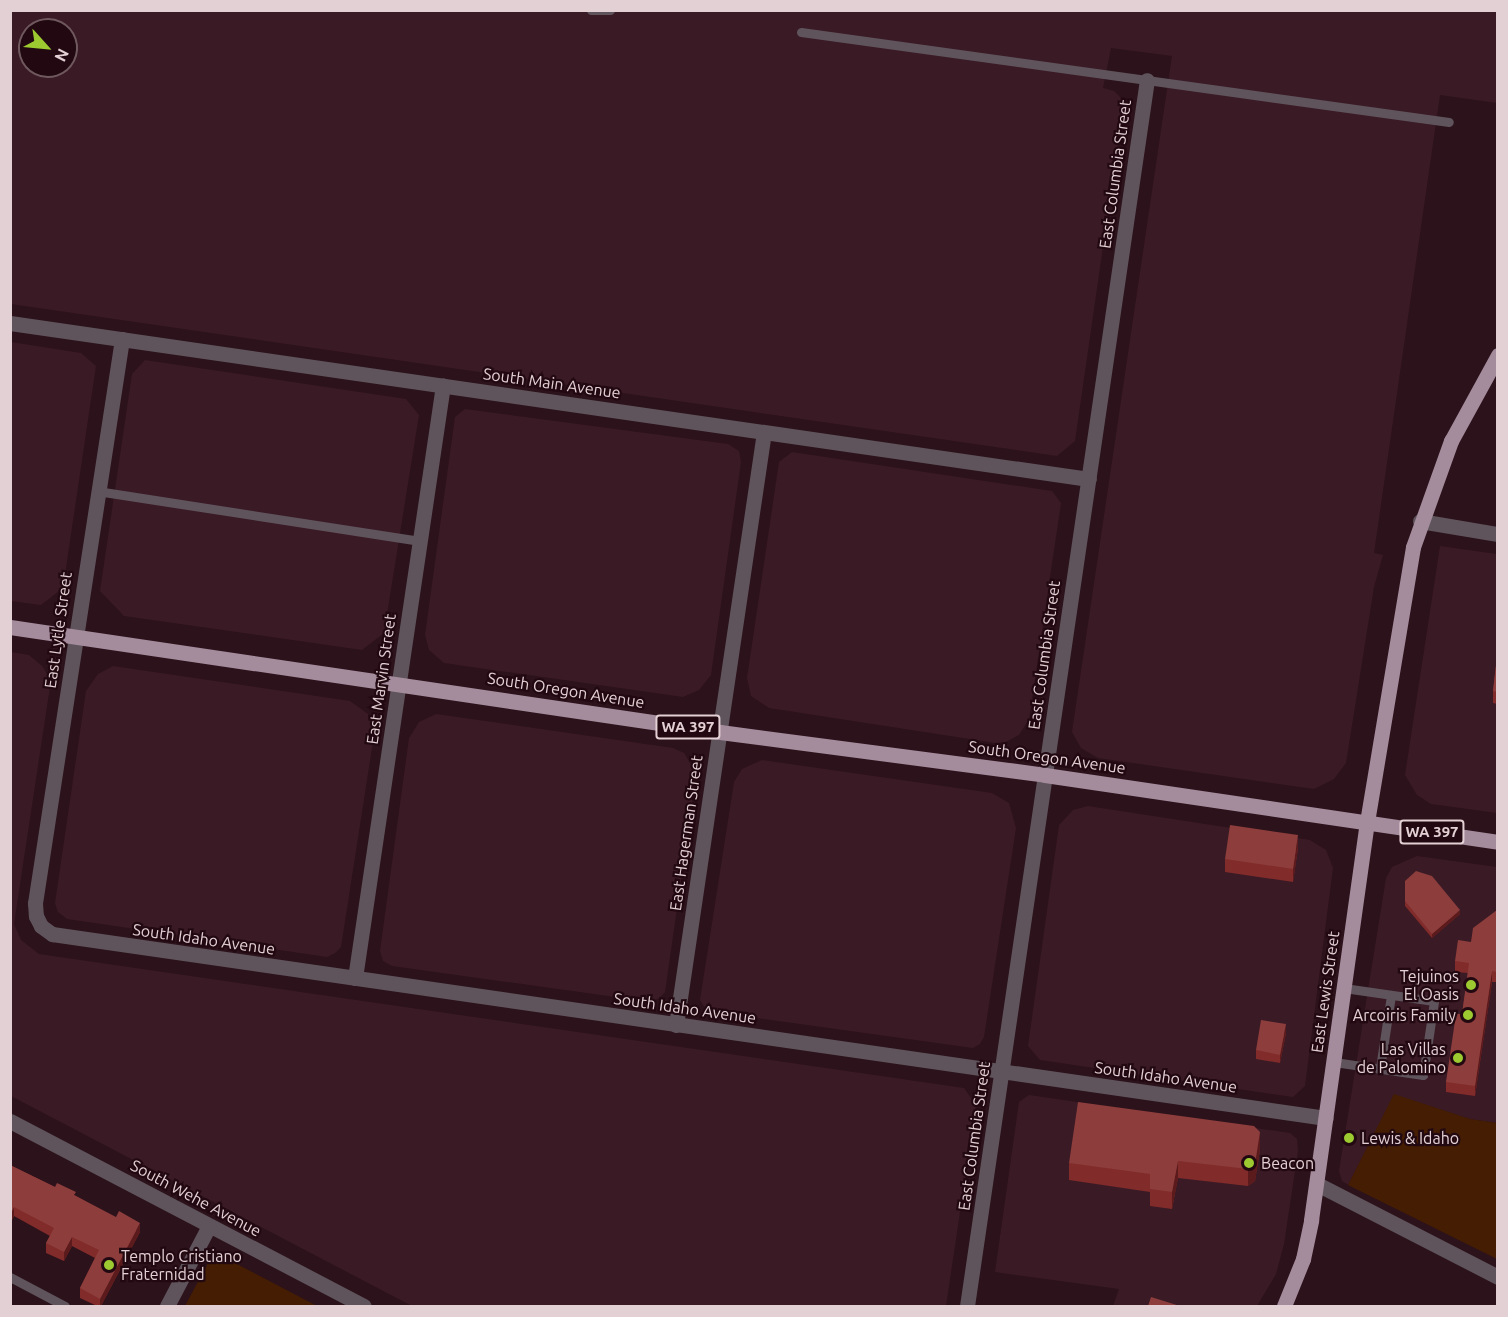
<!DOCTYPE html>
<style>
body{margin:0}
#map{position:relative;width:1508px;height:1317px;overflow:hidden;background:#2c121a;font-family:Ubuntu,sans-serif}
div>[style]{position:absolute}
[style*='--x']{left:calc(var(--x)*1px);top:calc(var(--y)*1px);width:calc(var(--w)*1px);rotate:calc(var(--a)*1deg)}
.built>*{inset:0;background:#3a1a25}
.green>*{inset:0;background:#451d02}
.lane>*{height:9px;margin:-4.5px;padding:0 4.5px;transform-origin:4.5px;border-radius:4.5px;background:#5f545c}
.street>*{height:15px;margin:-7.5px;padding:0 7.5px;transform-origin:7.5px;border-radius:7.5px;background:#5f545c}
.primary>*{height:15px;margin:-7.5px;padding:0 7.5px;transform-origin:7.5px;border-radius:7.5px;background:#a48c9d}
.wall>*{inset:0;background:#812b2a}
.shaded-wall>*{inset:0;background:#5b1a1c}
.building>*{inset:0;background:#8c3d3c}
.dots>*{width:16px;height:16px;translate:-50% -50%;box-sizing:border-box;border:3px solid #220911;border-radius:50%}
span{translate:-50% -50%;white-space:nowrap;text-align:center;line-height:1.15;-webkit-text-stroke:4.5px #220911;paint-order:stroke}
.shield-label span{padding:2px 4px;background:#220911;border:2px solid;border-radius:4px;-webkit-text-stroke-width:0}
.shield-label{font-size:15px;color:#e3d0d4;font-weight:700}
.street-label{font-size:16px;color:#e3d0d4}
.poi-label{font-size:16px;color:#e3d0d4}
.right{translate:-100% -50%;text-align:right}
.left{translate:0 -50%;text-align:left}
.frame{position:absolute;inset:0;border:12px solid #e3d0d4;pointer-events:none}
.north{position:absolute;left:18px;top:18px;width:60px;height:60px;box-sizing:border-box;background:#220911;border:2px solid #6f595f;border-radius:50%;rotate:117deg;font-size:16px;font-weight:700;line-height:24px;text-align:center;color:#e3d0d4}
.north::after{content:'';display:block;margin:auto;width:21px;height:27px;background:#9dca30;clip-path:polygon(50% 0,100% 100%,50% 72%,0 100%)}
</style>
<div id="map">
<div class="built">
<div style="clip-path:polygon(evenodd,11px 11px,1497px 11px,1497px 103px,1440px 95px,1374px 553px,1383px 555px,1374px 587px,1346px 763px,1334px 779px,1314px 789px,1098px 758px,1081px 748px,1072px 732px,1172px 56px,1111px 48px,1103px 88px,1114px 91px,1124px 101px,1075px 441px,1057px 456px,11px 304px,11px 11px,30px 30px,66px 30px,66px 66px,30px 66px,30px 30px)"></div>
<div style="clip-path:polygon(11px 342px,81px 353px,96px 366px,63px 588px,41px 605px,11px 601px)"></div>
<div style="clip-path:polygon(145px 360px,406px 399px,419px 415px,384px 633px,362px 650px,124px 616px,100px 591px,132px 374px)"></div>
<div style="clip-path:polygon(465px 409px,728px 444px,739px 451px,741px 462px,711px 675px,699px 690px,683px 697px,444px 663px,429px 650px,425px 635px,455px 417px)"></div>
<div style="clip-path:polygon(792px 452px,1052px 491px,1061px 503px,1029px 719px,1019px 735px,1002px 744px,769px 708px,751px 696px,747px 678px,779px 462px)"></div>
<div style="clip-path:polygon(1440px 546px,1497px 554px,1497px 813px,1431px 804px,1417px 795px,1405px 775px)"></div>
<div style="clip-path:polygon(11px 652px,29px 655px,42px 666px,51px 680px,14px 924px,21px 940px,39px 954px,964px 1088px,976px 1105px,946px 1306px,412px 1306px,11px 1096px)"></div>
<div style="clip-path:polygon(113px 666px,350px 701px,368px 714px,374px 735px,341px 947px,335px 953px,327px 957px,67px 919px,58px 912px,55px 903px,86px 691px,98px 674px)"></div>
<div style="clip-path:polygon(436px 714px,673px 748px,684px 753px,693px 768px,695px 782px,665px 992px,659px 998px,651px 1002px,392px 966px,383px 961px,380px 951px,409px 738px,419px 722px)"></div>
<div style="clip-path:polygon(762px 760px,992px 793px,1009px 803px,1016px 828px,984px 1037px,980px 1044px,973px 1048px,714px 1012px,705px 1008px,700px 1000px,734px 782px,742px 769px)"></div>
<div style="clip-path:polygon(1088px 806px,1310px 840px,1326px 850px,1333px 868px,1305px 1086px,1293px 1097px,1040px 1060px,1028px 1046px,1059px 825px,1073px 810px)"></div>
<div style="clip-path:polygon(1417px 856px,1497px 867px,1497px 1123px,1470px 1119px,1394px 1095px,1348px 1185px,1342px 1181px,1339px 1171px,1386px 878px,1392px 867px)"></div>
<div style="clip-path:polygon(1029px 1095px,1290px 1133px,1297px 1139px,1298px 1151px,1284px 1244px,1276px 1274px,1257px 1306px,1113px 1306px,1119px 1289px,995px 1272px,1019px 1102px)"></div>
</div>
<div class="green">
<div style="clip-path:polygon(1394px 1094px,1470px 1119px,1497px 1123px,1497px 1259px,1348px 1185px)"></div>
<div style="clip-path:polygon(214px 1252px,317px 1306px,185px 1306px)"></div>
</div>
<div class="lane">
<div style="--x:591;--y:10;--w:19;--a:0"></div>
<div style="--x:801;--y:32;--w:654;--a:7.91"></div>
<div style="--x:97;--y:491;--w:327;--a:8.8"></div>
<div style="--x:1334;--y:1062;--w:90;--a:8.3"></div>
<div style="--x:1423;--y:1075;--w:75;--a:-81.5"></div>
<div style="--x:1434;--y:1001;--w:91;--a:-171.8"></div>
<div style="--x:1380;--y:1068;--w:74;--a:-81.4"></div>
<div style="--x:10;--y:1277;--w:62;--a:27.8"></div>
</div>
<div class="street">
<div style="--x:10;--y:323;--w:1090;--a:8.23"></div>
<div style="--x:122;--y:339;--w:571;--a:98.77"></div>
<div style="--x:35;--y:903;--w:13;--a:86"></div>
<div style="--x:36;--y:916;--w:11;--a:63"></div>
<div style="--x:41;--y:926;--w:14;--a:36"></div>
<div style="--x:52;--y:934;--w:1287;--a:8.22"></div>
<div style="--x:1420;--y:521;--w:79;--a:9.5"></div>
<div style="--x:355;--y:978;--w:599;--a:-81.56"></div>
<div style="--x:676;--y:1025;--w:599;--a:-81.56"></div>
<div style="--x:10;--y:1121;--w:399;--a:27.6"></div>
<div style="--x:1317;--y:1184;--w:203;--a:27.2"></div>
<div style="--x:167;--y:1306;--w:90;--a:-62.3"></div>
<div style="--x:967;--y:1306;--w:1239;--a:-81.65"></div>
</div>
<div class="primary">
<div style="--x:10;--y:627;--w:718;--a:8.41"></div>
<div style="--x:720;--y:732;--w:328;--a:7.5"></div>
<div style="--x:1045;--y:775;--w:458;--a:8.4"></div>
<div style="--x:1284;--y:1306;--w:51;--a:-68"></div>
<div style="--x:1303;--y:1259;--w:40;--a:-78"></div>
<div style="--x:1311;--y:1220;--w:402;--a:-82"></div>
<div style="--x:1367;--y:822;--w:279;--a:-80.5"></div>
<div style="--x:1413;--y:547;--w:113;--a:-70.3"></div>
<div style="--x:1451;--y:441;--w:98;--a:-61.3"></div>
</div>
<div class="wall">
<div style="clip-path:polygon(1497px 657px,1497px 704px,1493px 703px,1493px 691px)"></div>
<div style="clip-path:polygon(1298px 848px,1293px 882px,1225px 872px,1225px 859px)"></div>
<div style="clip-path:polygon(1405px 881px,1460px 914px,1432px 938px,1405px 906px)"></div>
<div style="clip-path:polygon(1497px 910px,1497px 982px,1492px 982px,1475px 1096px,1446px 1092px,1446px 1082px,1462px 1014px,1468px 973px,1455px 972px,1455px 961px)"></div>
<div style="clip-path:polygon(1286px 1033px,1280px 1063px,1256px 1059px,1256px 1050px)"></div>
<div style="clip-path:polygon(1260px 1149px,1255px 1181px,1248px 1186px,1178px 1178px,1172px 1209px,1150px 1206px,1150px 1192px,1069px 1180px,1069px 1163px)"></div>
<div style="clip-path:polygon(10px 1165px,55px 1187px,76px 1196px,140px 1232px,101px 1306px,97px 1306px,80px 1298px,80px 1288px,95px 1258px,72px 1246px,64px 1261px,46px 1253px,46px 1243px,50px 1236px,14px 1216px,12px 1220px,10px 1220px)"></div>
</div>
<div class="shaded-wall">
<div style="clip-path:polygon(1298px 835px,1298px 848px,1293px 882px,1293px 869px)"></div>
<div style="clip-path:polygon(1460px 910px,1460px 914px,1432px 938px,1432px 934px)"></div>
<div style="clip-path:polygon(1492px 971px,1492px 982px,1475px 1096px,1475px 1086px)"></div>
<div style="clip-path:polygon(1286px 1024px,1286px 1033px,1280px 1063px,1280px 1055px)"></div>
<div style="clip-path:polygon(1260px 1132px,1260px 1149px,1255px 1181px,1248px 1186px,1248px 1169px)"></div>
<div style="clip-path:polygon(1178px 1161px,1178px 1178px,1172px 1209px,1172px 1192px)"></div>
<div style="clip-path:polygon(14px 1207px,14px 1216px,12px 1220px,12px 1211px)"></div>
<div style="clip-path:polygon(140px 1223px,140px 1232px,101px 1306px,100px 1306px,100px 1299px)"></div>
<div style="clip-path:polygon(72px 1237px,72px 1246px,64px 1261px,64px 1252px)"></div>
</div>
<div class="building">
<div style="clip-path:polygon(1497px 657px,1497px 692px,1493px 691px)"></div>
<div style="clip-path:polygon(1230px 825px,1298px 835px,1293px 869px,1225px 859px)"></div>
<div style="clip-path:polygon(1416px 871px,1432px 876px,1460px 910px,1432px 934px,1405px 901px,1405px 881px)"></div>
<div style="clip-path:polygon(1497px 910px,1497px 972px,1492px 971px,1475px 1086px,1446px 1082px,1456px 1014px,1462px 1014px,1469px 963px,1455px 961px,1458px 940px,1471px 942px,1473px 928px)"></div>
<div style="clip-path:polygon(1261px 1020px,1286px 1024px,1280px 1055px,1256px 1050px)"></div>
<div style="clip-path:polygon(1078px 1102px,1254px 1126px,1260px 1132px,1255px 1164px,1248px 1169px,1178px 1161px,1172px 1192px,1150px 1189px,1150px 1174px,1069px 1163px)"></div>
<div style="clip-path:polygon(10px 1165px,55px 1187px,57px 1183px,76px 1192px,74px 1195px,116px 1217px,119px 1211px,140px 1223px,100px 1299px,80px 1288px,99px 1250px,72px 1237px,64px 1252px,46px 1243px,54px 1228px,14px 1207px,12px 1211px,10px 1210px)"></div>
<div style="clip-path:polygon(1151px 1297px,1180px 1306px,1148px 1306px)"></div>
</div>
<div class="dots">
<div style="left:1471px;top:985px;background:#9dca30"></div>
<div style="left:1468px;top:1015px;background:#9dca30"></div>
<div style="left:1458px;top:1058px;background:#9dca30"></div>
<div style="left:1349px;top:1138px;background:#9dca30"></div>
<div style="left:1249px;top:1163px;background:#9dca30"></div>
<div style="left:109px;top:1265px;background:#9dca30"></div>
</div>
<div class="shield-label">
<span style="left:688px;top:727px">WA 397</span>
<span style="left:1432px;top:832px">WA 397</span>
</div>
<div class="street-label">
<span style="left:1115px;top:174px;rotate:-82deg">East Columbia Street</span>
<span style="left:552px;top:383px;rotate:8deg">South Main Avenue</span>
<span style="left:58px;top:630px;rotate:-82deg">East Lytle Street</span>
<span style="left:1044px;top:655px;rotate:-82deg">East Columbia Street</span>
<span style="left:381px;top:679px;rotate:-82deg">East Marvin Street</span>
<span style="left:566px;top:690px;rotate:9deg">South Oregon Avenue</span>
<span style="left:1047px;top:757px;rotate:8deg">South Oregon Avenue</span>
<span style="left:686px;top:833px;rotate:-82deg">East Hagerman Street</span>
<span style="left:204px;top:939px;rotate:8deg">South Idaho Avenue</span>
<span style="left:1325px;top:992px;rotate:-82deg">East Lewis Street</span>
<span style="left:685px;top:1008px;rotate:8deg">South Idaho Avenue</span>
<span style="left:1166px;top:1077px;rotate:8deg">South Idaho Avenue</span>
<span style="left:974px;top:1136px;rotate:-82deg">East Columbia Street</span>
<span style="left:196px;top:1198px;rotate:28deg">South Wehe Avenue</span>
</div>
<div class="poi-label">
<span class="right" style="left:1459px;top:985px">Tejuinos<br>El Oasis</span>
<span class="right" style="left:1456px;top:1015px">Arcoiris Family</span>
<span class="right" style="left:1446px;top:1058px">Las Villas<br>de Palomino</span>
<span class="left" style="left:1361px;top:1138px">Lewis &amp; Idaho</span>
<span class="left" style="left:1261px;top:1163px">Beacon</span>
<span class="left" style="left:121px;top:1265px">Templo Cristiano<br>Fraternidad</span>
</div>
<div class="frame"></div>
<div class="north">N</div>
</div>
